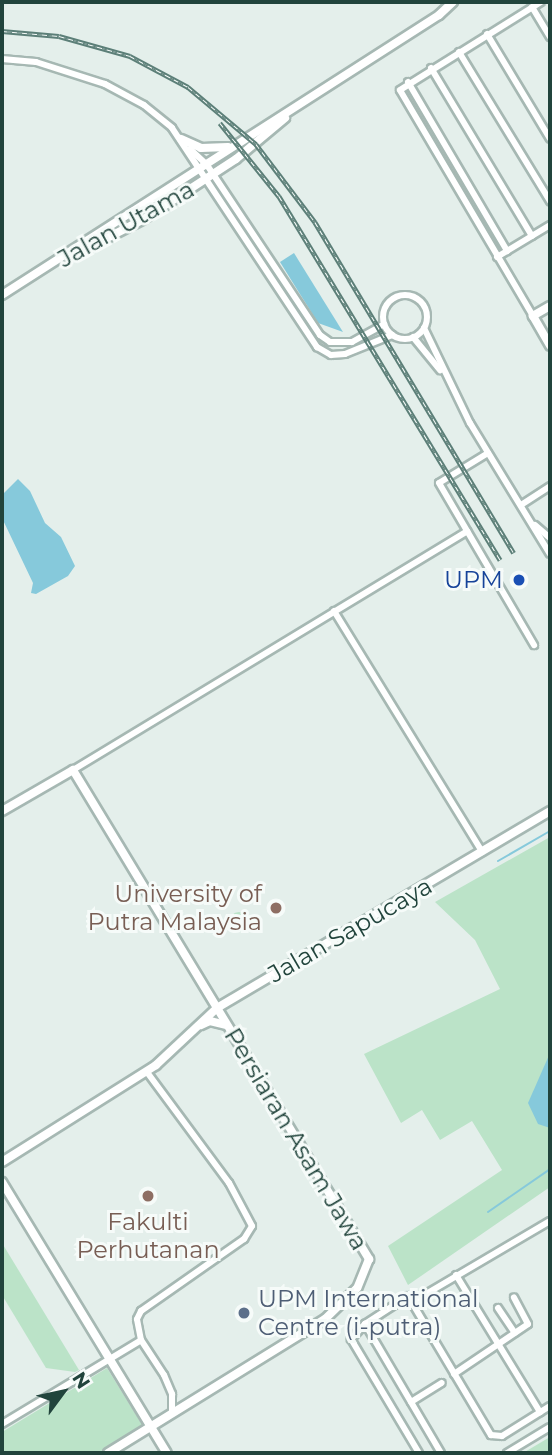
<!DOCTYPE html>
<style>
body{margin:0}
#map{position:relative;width:552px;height:1455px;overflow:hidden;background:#e4efeb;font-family:Montserrat,sans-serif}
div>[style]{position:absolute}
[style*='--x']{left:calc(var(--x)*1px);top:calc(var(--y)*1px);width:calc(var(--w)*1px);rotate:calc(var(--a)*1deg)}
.green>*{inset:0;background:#bbe3c8}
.round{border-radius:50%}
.water>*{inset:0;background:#86c9db}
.stream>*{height:2px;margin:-1px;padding:0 1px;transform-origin:1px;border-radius:1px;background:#86c9db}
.roads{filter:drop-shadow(2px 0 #a6b8b3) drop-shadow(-2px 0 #a6b8b3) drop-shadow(0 2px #a6b8b3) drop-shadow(0 -2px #a6b8b3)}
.minor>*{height:6px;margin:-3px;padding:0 3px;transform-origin:3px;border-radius:3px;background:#fff}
.minor>.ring{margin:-3px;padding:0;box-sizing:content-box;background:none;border:6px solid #fff;border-radius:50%}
.tertiary>*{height:8px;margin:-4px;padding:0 4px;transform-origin:4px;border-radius:4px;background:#fff}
.rail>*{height:4.5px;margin-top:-2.25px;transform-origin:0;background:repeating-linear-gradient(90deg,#f6fbf9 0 5px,#5c7f78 0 10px);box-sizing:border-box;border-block:2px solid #5c7f78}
.dots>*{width:19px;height:19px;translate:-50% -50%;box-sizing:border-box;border:4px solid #f6fbf9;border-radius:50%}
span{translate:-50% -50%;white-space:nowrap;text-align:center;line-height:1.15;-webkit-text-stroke:6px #f6fbf9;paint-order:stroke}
.street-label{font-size:24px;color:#21443c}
.transit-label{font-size:24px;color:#164399}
.right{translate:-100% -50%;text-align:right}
.education-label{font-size:24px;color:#785e54}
.service-label{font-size:24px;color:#4e5e75}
.left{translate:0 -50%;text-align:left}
.frame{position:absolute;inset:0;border:4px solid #21443c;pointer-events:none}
.north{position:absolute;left:28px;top:1357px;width:70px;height:70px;-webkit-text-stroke:5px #f6fbf9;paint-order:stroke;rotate:57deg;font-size:19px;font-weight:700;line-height:28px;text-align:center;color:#21443c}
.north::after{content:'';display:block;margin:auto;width:24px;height:32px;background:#21443c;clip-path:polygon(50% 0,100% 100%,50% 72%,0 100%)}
</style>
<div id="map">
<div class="green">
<div style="clip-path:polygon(550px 837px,550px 1187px,408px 1285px,388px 1246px,502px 1170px,472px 1121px,440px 1140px,422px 1110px,401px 1123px,364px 1054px,500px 989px,475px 940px,435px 902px)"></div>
<div class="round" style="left:229px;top:912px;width:20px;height:20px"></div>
<div style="clip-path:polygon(2px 1243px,79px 1370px,75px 1372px,46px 1368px,2px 1295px)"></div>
<div style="clip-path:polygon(107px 1368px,143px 1426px,98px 1453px,2px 1453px,2px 1432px)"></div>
<div style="clip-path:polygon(550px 1437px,550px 1453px,523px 1453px)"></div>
</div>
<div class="water">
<div style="clip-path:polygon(294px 253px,343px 332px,318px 323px,280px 262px)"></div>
<div style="clip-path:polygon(18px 479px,30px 491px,45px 523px,61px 537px,75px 566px,68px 576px,36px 594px,31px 593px,33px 583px,2px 518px,2px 495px)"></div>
<div style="clip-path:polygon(550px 1053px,550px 1128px,538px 1124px,528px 1103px)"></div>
</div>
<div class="stream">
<div style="--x:498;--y:861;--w:60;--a:-30"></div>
<div style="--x:488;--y:1212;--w:75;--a:-34.7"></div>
</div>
<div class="roads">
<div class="minor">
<div style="--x:532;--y:7;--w:35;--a:59"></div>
<div style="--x:487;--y:34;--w:122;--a:59"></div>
<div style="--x:459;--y:52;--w:175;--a:58.6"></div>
<div style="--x:2;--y:59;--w:34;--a:5"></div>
<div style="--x:36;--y:62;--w:72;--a:17.7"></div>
<div style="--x:105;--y:84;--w:44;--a:28.3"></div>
<div style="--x:144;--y:105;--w:36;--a:39"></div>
<div style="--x:172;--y:128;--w:263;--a:56.5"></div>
<div style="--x:317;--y:347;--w:16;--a:30"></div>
<div style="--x:331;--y:355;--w:14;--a:-4"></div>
<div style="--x:345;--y:354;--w:51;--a:-22"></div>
<div style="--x:431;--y:68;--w:196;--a:59"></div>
<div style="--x:408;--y:82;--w:196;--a:59.6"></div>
<div style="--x:190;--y:149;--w:23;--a:43"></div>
<div style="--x:207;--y:165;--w:204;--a:56.4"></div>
<div style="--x:320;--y:335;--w:12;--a:35"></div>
<div style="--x:330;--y:342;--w:22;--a:0"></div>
<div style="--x:352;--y:342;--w:37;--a:-29"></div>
<div style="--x:497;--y:257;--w:62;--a:-31.1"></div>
<div class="ring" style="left:383px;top:295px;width:38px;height:38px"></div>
<div style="--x:533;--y:316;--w:262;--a:-120.5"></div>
<div style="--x:400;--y:90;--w:166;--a:-32"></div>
<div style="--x:424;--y:328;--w:106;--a:64.2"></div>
<div style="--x:470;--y:423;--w:153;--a:58.6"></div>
<div style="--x:413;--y:337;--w:43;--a:50.7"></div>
<div style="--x:488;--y:453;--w:57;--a:148.5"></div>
<div style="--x:439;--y:483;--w:188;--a:59.6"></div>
<div style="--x:521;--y:505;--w:35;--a:-33"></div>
<div style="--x:535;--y:525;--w:20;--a:41"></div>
<div style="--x:334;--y:611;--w:283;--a:58.4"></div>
<div style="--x:73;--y:770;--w:461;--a:-31.2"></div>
<div style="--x:456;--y:1275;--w:161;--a:58.5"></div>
<div style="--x:414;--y:1301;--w:158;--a:-30.5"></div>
<div style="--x:498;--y:1308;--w:30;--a:56"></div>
<div style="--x:365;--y:1324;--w:21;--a:133"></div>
<div style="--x:351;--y:1339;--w:133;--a:59.2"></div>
<div style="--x:141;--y:1340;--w:42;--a:56.7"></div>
<div style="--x:164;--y:1375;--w:21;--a:67"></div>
<div style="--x:172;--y:1394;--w:18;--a:90"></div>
<div style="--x:454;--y:1374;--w:89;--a:-34"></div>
<div style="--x:528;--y:1324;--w:30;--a:-118"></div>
<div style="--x:411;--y:1402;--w:36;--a:-32"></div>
<div style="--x:2;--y:1424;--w:162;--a:-31.1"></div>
<div style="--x:141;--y:1340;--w:21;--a:-101"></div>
<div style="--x:137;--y:1319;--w:9;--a:-63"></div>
<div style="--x:141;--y:1311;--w:126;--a:-35"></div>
<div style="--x:244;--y:1239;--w:15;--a:-58"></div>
<div style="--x:252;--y:1226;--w:49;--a:-118.1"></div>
<div style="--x:229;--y:1183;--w:138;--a:-126.5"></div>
<div style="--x:441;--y:1453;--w:150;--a:-120.5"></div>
<div style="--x:365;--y:1324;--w:51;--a:-33.1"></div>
<div style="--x:408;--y:1296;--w:162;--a:59.2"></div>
<div style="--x:491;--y:1435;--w:11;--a:5"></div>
<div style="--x:502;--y:1436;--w:57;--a:-32"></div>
<div style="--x:507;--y:1453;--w:50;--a:-31.2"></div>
</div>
<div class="tertiary">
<div style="--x:181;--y:139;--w:22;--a:24"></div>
<div style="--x:201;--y:148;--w:27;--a:-2"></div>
<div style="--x:74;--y:255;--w:79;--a:-27.2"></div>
<div style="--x:144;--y:219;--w:110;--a:-33.1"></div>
<div style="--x:236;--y:159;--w:64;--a:-39.9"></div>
<div style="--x:2;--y:295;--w:519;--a:-32.65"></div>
<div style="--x:439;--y:15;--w:19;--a:-43"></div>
<div style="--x:550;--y:306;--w:20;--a:150"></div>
<div style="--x:533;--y:316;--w:34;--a:60"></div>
<div style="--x:2;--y:811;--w:82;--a:-30"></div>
<div style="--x:73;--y:770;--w:572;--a:58.81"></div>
<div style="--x:369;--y:1259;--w:31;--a:112"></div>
<div style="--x:357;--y:1288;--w:45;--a:135.9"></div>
<div style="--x:325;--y:1319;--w:255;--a:148.3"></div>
<div style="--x:201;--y:1025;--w:10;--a:-24"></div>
<div style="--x:210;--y:1021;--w:16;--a:14"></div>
<div style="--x:2;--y:1162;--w:182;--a:-32.2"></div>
<div style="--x:156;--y:1065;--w:83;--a:-43.1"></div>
<div style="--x:217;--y:1008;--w:387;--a:-30.6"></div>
<div style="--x:2;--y:1182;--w:317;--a:58.7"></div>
</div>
</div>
<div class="rail">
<div style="--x:2;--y:31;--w:57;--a:5"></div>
<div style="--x:59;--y:36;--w:74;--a:15.7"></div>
<div style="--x:130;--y:56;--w:66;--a:28.1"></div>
<div style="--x:188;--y:87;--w:89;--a:40"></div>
<div style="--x:256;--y:144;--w:98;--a:52.9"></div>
<div style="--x:315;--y:222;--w:386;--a:59"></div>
<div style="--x:220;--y:123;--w:94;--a:51.1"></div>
<div style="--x:279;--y:196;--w:426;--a:58.7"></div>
</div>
<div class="dots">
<div style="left:519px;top:580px;background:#1a4fb4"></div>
<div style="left:276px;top:908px;background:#8d6e63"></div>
<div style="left:148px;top:1196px;background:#8d6e63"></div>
<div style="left:244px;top:1313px;background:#5c6f8a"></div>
</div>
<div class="street-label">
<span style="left:126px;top:224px;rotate:-29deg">Jalan Utama</span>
<span style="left:350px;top:930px;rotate:-30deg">Jalan Sapucaya</span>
<span style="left:296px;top:1139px;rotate:59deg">Persiaran Asam Jawa</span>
</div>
<div class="transit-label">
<span class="right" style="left:503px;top:580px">UPM</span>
</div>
<div class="education-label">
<span class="right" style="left:262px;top:908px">University of<br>Putra Malaysia</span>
<span style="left:148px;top:1236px">Fakulti<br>Perhutanan</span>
</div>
<div class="service-label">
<span class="left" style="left:258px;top:1313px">UPM International<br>Centre (i-putra)</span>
</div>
<div class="frame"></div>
<div class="north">N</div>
</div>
